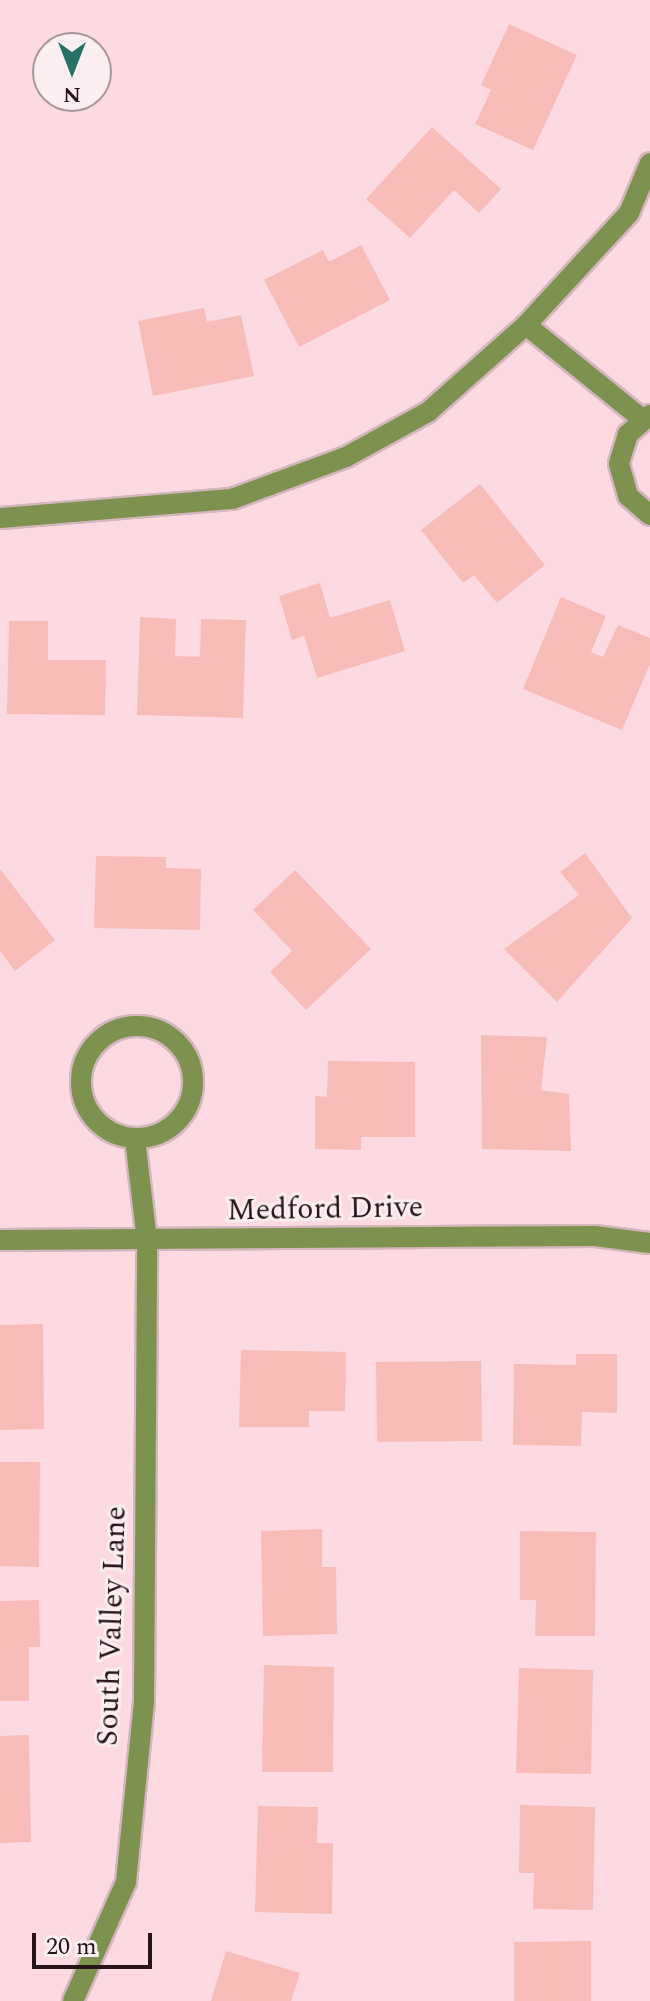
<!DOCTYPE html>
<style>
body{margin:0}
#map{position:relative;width:650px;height:2001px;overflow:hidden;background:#fddae1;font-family:Spectral,serif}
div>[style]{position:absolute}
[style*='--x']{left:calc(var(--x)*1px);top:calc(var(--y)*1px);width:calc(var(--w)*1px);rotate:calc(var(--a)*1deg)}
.building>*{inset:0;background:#f7bcb8}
.roads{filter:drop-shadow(2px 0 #d6b6bd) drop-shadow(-2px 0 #d6b6bd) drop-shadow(0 2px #d6b6bd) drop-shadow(0 -2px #d6b6bd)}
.minor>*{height:20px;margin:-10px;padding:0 10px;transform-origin:10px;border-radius:10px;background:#7d924f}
.minor>.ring{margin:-10px;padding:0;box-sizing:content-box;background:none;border:20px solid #7d924f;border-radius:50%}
span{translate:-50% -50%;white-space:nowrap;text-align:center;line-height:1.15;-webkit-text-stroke:6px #faeef0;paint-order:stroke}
.street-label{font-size:30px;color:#271319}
.north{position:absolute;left:32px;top:32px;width:80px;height:80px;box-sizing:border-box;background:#faeef0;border:2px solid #a6969a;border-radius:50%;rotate:180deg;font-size:22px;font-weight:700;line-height:32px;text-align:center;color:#271319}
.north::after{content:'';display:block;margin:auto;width:28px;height:36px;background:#297066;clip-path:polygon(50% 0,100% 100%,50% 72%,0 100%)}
.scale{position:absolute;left:32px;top:1933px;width:120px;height:36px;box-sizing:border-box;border:4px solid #271319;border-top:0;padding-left:10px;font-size:24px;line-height:28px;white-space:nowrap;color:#271319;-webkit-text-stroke:6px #faeef0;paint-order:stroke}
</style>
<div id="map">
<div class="building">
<div style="clip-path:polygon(509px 24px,577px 55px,533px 150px,475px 124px,491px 90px,481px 85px)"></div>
<div style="clip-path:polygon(432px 127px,501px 189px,479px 213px,454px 190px,410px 238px,366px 199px)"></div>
<div style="clip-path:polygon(361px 245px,390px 300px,299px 347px,264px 280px,323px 250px,329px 262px)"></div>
<div style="clip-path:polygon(204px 308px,207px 322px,241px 315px,254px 376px,153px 396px,138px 321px)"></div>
<div style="clip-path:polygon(480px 484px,545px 565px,497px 603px,474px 575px,463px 583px,421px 530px)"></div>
<div style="clip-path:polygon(320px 583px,330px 618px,390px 600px,405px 651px,317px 678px,304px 636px,292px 640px,279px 596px)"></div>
<div style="clip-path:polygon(561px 597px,606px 616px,591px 652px,603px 657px,618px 625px,650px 638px,650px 664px,622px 730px,523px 689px)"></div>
<div style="clip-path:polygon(140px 617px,176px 619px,175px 656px,200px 657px,201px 619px,246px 620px,243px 718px,137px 715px)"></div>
<div style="clip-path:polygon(9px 621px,48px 621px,48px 660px,106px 660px,105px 715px,7px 714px)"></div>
<div style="clip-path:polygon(585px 853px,632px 918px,557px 1002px,504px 949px,579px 895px,560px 872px)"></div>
<div style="clip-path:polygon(96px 856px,166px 857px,166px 868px,201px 869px,200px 930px,94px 928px)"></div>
<div style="clip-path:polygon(0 869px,55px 940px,15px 971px,0 951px)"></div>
<div style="clip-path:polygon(295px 870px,371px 949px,306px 1010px,270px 972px,292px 951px,253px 910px)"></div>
<div style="clip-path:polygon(481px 1035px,547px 1037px,541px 1090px,569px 1094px,571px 1151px,482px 1149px)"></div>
<div style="clip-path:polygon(328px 1061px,415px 1062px,415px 1137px,361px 1137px,361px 1150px,315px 1149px,315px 1096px,327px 1097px)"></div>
<div style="clip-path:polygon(43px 1324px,44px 1429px,0 1430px,0 1325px)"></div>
<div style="clip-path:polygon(241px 1350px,346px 1352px,345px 1411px,309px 1411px,309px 1427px,239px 1427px)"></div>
<div style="clip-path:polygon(576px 1354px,617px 1354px,617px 1413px,582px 1412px,581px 1446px,513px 1445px,514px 1364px,576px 1365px)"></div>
<div style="clip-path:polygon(481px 1361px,482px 1441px,377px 1442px,376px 1362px)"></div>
<div style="clip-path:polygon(0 1462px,40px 1462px,39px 1567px,0 1566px)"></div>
<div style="clip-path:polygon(322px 1529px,322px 1567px,336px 1567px,337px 1634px,263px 1636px,261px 1531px)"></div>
<div style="clip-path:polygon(520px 1531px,596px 1532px,595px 1636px,535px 1636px,536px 1600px,520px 1600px)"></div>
<div style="clip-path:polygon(39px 1600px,40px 1647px,29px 1647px,29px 1701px,0 1701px,0 1601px)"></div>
<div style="clip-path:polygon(264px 1665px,334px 1667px,333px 1772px,262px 1772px)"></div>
<div style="clip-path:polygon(519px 1668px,593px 1670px,591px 1774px,516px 1773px)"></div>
<div style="clip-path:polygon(29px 1735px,31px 1842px,0 1843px,0 1736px)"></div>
<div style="clip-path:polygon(520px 1805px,595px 1807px,593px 1910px,533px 1909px,534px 1873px,519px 1873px)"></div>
<div style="clip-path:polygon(258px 1806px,318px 1807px,317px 1843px,333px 1843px,332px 1914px,255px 1912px)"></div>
<div style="clip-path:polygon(591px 1941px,591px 2001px,514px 2001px,514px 1942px)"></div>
<div style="clip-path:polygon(226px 1951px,300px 1973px,291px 2001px,211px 2001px)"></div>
</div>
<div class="roads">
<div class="minor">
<div style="--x:526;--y:325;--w:149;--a:39"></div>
<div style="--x:650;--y:415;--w:29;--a:139"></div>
<div style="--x:628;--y:434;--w:31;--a:107"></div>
<div style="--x:619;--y:464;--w:33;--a:74"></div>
<div style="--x:628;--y:496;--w:29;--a:41"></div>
<div style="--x:0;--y:518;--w:233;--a:-4.7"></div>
<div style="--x:232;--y:499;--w:121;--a:-20.2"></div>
<div style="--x:346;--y:457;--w:94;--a:-28.8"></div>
<div style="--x:428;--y:412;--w:131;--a:-41.6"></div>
<div style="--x:526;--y:325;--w:152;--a:-47.4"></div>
<div style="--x:629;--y:213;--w:54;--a:-67.2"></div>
<div class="ring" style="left:81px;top:1026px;width:92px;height:92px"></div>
<div style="--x:0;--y:1240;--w:595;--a:-0.39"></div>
<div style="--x:595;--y:1236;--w:55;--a:7.3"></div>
<div style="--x:73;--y:2001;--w:130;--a:-66"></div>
<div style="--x:126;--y:1882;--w:182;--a:-84.3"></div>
<div style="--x:144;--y:1701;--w:460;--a:-89.6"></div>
<div style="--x:147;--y:1241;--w:103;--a:-96.7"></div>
</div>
</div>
<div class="street-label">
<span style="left:325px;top:1209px;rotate:-1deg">Medford Drive</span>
<span style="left:112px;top:1626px;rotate:-88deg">South Valley Lane</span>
</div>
<div class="north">N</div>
<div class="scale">20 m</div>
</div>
